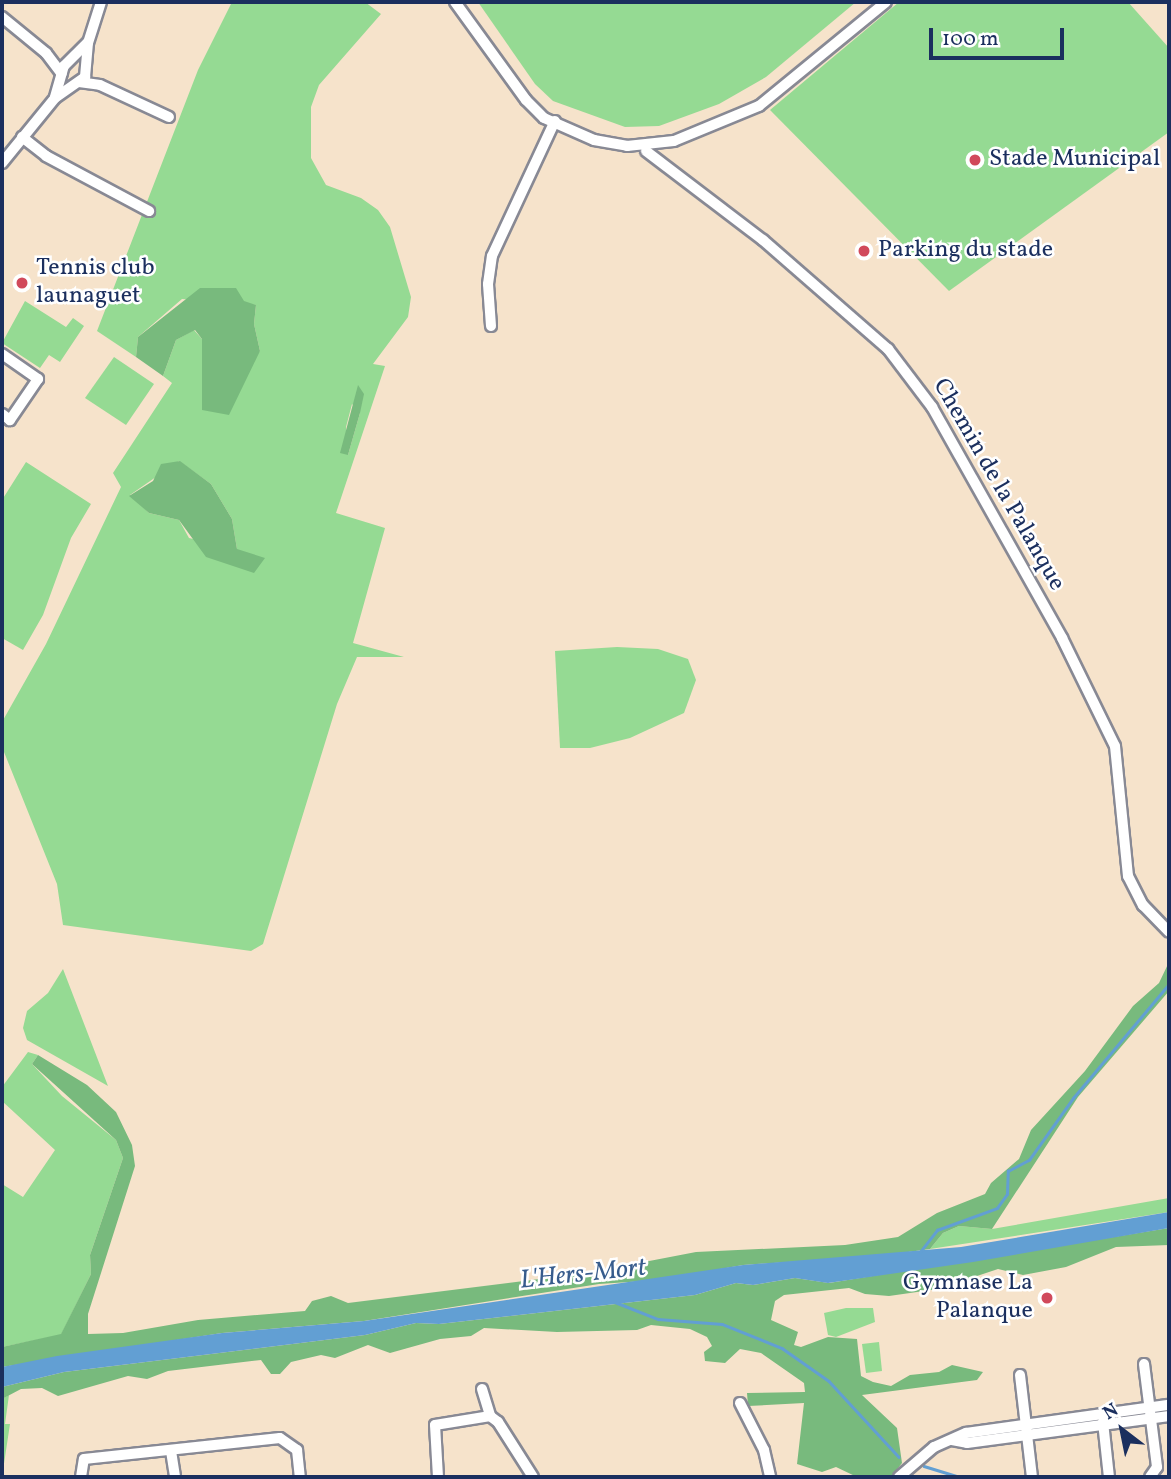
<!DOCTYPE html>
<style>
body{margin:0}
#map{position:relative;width:1171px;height:1479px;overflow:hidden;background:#f6e3cb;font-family:Vollkorn,serif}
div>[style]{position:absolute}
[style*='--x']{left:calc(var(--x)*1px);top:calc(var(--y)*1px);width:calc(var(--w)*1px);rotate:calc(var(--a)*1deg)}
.green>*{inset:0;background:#95da93}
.forest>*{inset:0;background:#78ba7d}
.water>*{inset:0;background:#629fd3}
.stream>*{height:2.5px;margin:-1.25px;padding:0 1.25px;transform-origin:1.25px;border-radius:1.25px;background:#629fd3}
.roads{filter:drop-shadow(2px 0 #888994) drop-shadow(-2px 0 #888994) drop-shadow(0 2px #888994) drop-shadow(0 -2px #888994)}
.minor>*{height:10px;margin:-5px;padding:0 5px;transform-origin:5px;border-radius:5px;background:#fff}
.dots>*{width:19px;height:19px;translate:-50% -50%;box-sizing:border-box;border:4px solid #fff;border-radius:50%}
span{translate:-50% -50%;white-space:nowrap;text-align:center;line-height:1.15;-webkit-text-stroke:5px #fff;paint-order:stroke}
.poi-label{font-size:24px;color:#1b2f5e}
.left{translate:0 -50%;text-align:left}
.right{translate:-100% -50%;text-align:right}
.street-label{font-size:24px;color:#1b2f5e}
.water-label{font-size:26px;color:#375c8d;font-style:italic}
.frame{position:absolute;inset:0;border:4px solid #1b2f5e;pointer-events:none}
.north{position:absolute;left:1087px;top:1395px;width:70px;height:70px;-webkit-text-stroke:5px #fff;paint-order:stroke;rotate:328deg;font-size:19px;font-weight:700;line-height:28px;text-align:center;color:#1b2f5e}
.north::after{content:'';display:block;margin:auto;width:24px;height:32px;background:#1b2f5e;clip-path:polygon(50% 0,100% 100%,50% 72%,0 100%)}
.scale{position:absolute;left:929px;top:28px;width:135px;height:32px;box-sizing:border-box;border:4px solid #1b2f5e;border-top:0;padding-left:9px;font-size:21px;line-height:24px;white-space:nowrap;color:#1b2f5e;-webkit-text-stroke:5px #fff;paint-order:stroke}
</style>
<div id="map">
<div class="green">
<div style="clip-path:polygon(evenodd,232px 2px,365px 2px,381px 14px,319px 85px,311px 107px,311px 158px,326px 185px,361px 198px,378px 210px,390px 227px,411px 297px,408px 317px,373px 364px,385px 366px,336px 513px,385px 528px,353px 643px,404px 657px,357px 657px,337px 704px,263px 944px,251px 951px,63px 925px,57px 884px,2px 747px,2px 722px,46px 644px,121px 487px,113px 473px,172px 383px,163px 376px,176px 340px,194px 330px,202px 339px,202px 409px,260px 351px,254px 324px,256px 305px,182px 299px,138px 337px,136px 357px,97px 331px,198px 70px,232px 2px,352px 404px,360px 413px,348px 455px,346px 427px,352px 404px,232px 2px,179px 461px,211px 484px,232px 519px,237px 549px,189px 538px,179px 520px,149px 513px,130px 495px,179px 461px)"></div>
<div style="clip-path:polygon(478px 2px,856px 2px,766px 77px,719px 104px,659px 126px,625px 127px,553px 101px,535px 84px)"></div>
<div style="clip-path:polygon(899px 2px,1128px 2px,1169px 48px,1169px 132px,949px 291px,770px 110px)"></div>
<div style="clip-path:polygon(25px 301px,66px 327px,73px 318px,84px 326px,60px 362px,49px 355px,40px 368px,2px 343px)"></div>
<div style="clip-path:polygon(114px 357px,154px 384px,126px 425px,85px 398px)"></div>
<div style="clip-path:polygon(26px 462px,91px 504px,71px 538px,43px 615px,23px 650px,2px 638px,2px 500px)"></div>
<div style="clip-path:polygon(617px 647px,658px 649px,688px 659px,696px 680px,684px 713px,630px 738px,590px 748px,560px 748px,555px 651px)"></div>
<div style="clip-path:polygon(63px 969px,108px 1086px,27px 1040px,23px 1028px,27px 1011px,48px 993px)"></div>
<div style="clip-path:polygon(28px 1052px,38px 1055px,32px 1064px,62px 1096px,116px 1140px,123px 1158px,90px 1255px,91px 1274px,61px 1335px,2px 1347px,2px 1184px,23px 1197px,55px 1150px,2px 1101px,2px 1087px)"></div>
<div style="clip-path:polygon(1169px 1198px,1169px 1212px,930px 1249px,943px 1233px,959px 1226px,992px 1229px)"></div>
<div style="clip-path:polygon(846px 1308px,873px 1308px,875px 1322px,836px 1337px,828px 1335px,824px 1313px)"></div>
<div style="clip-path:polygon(879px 1342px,882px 1371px,866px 1373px,862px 1344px)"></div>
<div style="clip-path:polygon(9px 1395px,5px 1424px,10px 1424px,2px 1477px,2px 1399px)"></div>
</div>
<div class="forest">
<div style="clip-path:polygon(200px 288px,236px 288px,244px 301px,256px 305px,254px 324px,260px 351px,229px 415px,202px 410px,202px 339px,195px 330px,176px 340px,163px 376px,136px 357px,138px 337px)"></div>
<div style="clip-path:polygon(358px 385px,364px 394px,360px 413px,348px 455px,340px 453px)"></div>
<div style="clip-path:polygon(180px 461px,211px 484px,232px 519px,237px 549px,265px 558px,254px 573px,206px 557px,179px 520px,149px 513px,129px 496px,153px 481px,161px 464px)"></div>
<div style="clip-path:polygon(1169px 962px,1169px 991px,1078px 1097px,992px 1229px,959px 1226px,943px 1233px,930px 1249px,879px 1256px,743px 1265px,659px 1280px,599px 1284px,364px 1321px,222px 1333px,2px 1367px,2px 1347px,61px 1334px,91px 1274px,90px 1255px,123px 1158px,116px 1140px,32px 1064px,38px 1055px,87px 1085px,116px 1112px,132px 1145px,135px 1166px,88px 1314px,88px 1334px,123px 1333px,198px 1320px,305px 1311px,312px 1301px,331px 1296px,348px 1303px,587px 1273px,696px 1252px,845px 1245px,898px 1237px,937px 1213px,985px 1194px,991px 1183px,1019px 1159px,1031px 1130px,1085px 1071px,1133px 1006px,1159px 983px)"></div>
<div style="clip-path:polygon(1169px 1228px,1169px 1245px,1116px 1247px,1066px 1267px,1023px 1275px,998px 1269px,938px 1289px,889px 1296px,865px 1294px,849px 1288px,784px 1295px,775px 1301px,771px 1320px,798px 1332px,794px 1345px,801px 1347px,828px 1337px,857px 1339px,861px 1376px,873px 1382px,891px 1386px,910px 1375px,939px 1372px,952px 1365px,983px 1372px,977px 1380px,862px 1395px,897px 1428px,902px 1463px,891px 1477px,857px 1477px,836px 1467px,822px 1472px,797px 1464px,804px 1403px,748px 1406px,747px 1393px,805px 1392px,804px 1383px,761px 1353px,740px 1349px,725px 1363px,705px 1361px,704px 1352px,712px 1346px,707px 1337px,690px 1329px,651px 1325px,637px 1330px,557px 1332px,484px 1328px,471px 1336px,440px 1339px,390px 1353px,368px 1345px,335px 1358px,321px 1355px,291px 1362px,280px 1374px,271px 1374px,261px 1360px,168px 1371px,147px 1379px,128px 1376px,58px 1396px,42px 1388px,21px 1389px,2px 1399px,2px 1387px,64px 1372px,365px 1335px,416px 1323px,439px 1324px,695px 1295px,736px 1283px,753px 1285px,795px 1278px,829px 1283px)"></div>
</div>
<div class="water">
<div style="clip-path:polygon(1169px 1212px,1169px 1228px,973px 1262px,828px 1283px,795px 1278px,753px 1285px,736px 1283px,695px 1295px,439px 1324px,416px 1323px,365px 1335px,64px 1372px,2px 1387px,2px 1367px,57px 1356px,222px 1333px,364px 1321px,743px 1265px,961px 1247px)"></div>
</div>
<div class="stream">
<div style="--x:920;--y:1252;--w:28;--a:-52"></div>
<div style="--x:937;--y:1230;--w:64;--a:-20.1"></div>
<div style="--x:997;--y:1208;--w:17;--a:-54"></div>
<div style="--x:1007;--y:1194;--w:23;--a:-88"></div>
<div style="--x:1008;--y:1171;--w:24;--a:-28"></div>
<div style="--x:1029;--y:1160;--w:76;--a:-54.6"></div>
<div style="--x:1073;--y:1098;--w:149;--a:-49.9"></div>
<div style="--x:615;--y:1302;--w:46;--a:21.6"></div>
<div style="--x:658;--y:1319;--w:64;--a:4.5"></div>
<div style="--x:722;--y:1324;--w:65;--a:21.8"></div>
<div style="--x:782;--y:1348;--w:57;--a:35.1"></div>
<div style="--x:829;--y:1381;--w:103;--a:47.4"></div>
<div style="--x:924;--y:1466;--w:37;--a:17"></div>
</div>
<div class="roads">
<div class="minor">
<div style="--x:455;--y:2;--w:121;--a:54.1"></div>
<div style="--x:526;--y:100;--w:25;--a:45"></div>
<div style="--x:544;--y:118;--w:55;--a:23.7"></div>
<div style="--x:594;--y:140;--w:34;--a:10"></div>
<div style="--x:627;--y:146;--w:47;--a:-6.1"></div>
<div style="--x:674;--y:141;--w:92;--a:-22.4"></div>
<div style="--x:759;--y:106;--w:164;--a:-39.3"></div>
<div style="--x:2;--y:17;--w:57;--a:39.3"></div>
<div style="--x:46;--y:53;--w:26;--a:53"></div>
<div style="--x:79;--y:82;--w:21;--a:8"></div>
<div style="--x:100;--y:85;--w:76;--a:24.9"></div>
<div style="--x:55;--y:97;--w:32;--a:-74"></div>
<div style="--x:64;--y:66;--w:33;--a:-45"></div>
<div style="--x:22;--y:137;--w:31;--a:38"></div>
<div style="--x:46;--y:156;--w:117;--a:28.1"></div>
<div style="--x:646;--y:151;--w:147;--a:37.3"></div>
<div style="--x:763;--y:240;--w:166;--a:41.1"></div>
<div style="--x:888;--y:349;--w:73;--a:52.8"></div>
<div style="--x:932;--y:407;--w:265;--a:60.6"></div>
<div style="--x:1062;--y:638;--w:120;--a:63.9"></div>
<div style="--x:1115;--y:746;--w:131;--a:84.3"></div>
<div style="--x:1128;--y:876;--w:33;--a:63"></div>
<div style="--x:1143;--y:905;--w:37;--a:46"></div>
<div style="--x:2;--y:163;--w:84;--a:-50.8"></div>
<div style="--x:55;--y:98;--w:37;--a:-35"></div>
<div style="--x:85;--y:77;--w:34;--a:-85"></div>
<div style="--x:88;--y:43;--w:43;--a:-72.4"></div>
<div style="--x:491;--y:326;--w:42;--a:-94.1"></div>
<div style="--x:488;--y:284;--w:28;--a:-82"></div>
<div style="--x:492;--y:256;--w:149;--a:-65"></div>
<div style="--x:2;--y:354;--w:44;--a:34.8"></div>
<div style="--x:38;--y:379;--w:50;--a:124.3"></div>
<div style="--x:10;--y:420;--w:10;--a:-143"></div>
<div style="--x:1144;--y:1364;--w:104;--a:82.8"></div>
<div style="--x:1157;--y:1467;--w:12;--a:125"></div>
<div style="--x:1020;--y:1375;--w:103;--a:83.3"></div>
<div style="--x:482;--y:1389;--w:28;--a:73"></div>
<div style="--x:740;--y:1403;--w:53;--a:62.9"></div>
<div style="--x:764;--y:1450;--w:28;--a:77"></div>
<div style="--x:1103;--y:1422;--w:55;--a:83.8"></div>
<div style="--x:952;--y:1440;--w:15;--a:11"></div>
<div style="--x:967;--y:1443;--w:204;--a:-7.6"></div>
<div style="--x:171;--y:1451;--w:26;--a:81"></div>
<div style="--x:81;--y:1477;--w:18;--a:-81"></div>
<div style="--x:84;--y:1459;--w:197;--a:-6.1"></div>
<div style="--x:280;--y:1438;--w:21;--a:35"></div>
<div style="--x:297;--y:1450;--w:27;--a:84"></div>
<div style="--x:438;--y:1477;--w:52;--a:-93.3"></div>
<div style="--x:435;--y:1425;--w:56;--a:-9.3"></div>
<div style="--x:490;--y:1416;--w:10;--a:37"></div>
<div style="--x:498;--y:1422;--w:65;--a:57.5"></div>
<div style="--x:899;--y:1477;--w:46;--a:-40.6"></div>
<div style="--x:934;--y:1447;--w:35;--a:-24"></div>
<div style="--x:966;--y:1433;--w:205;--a:-7.9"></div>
</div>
</div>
<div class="dots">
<div style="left:975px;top:160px;background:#d1495b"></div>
<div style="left:864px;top:251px;background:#d1495b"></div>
<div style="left:22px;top:283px;background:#d1495b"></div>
<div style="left:1047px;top:1298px;background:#d1495b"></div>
</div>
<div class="poi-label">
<span class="left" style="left:989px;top:160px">Stade Municipal</span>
<span class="left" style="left:878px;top:251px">Parking du stade</span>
<span class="left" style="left:36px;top:283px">Tennis club<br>launaguet</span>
<span class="right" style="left:1033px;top:1298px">Gymnase La<br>Palanque</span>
</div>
<div class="street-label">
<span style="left:998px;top:485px;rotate:60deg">Chemin de la Palanque</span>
</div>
<div class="water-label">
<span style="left:583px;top:1275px;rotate:-6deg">L'Hers-Mort</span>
</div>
<div class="frame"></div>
<div class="north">N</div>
<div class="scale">100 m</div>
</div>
